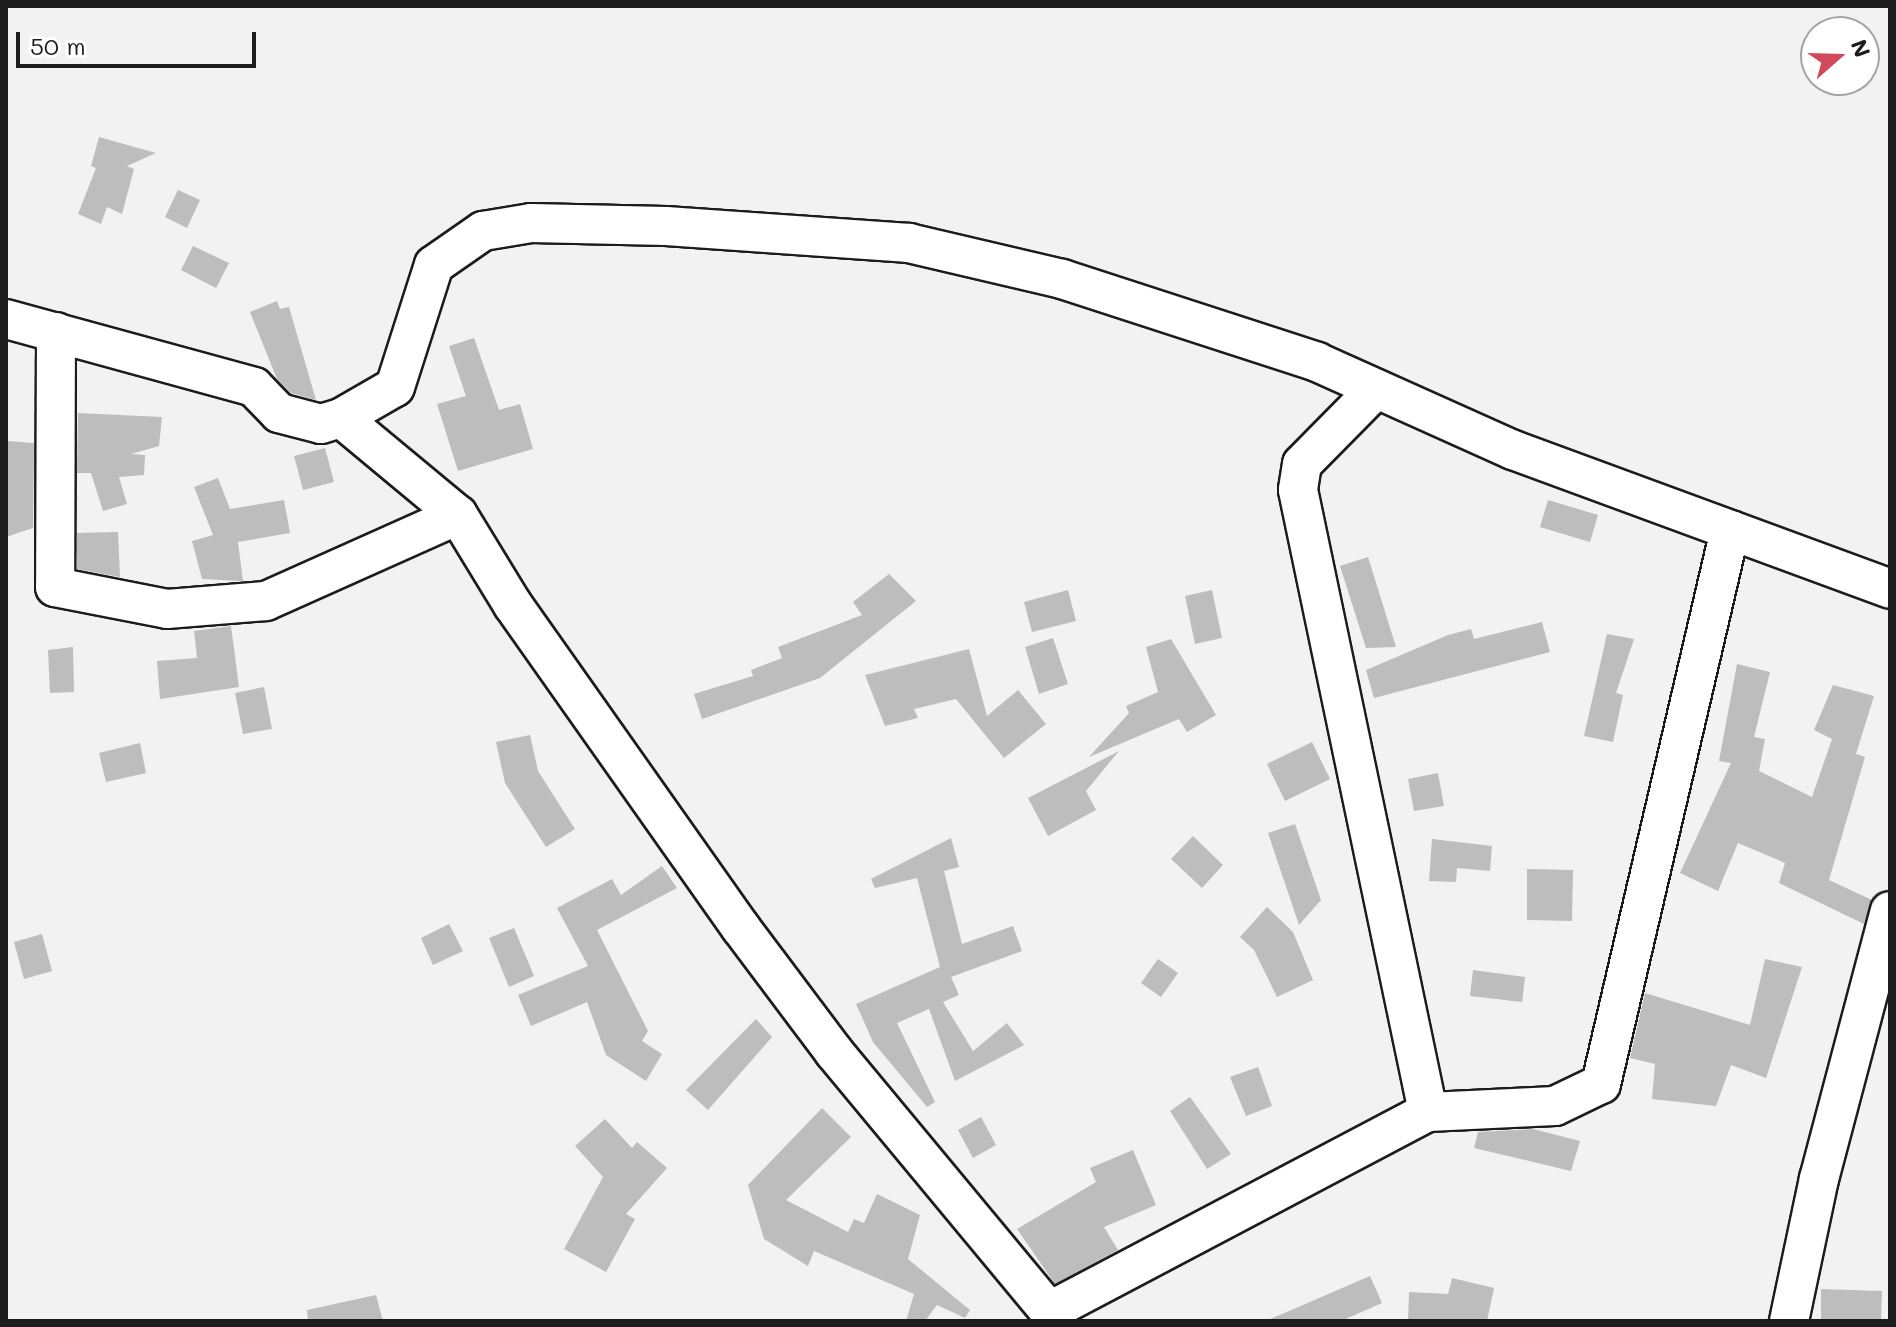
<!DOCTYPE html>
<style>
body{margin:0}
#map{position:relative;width:1896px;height:1327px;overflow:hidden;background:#f2f2f2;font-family:Mali,sans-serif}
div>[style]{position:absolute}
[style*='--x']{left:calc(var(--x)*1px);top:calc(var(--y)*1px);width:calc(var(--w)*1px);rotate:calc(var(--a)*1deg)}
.building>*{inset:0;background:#bdbdbd}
.roads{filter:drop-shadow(2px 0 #1c1c1c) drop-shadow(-2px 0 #1c1c1c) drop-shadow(0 2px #1c1c1c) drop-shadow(0 -2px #1c1c1c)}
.street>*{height:38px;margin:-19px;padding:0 19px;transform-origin:19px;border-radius:19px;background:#fff}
span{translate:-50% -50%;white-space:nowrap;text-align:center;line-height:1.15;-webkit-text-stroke:7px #fff;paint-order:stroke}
.frame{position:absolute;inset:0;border:8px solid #1c1c1c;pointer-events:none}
.north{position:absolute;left:1800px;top:16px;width:80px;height:80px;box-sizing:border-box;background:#fff;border:2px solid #a4a4a4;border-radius:50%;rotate:70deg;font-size:22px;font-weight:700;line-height:32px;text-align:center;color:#1c1c1c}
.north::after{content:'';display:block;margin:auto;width:28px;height:36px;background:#d1495b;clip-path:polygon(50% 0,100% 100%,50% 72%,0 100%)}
.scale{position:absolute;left:16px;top:32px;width:240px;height:36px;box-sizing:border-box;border:4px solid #1c1c1c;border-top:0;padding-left:10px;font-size:24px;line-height:28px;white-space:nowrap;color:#1c1c1c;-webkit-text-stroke:6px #fff;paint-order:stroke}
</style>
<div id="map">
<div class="building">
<div style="clip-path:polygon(99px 137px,156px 153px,127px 166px,134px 169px,122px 214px,107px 207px,101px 224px,78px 214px,96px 168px,91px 166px)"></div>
<div style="clip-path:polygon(178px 190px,200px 200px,187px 228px,165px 217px)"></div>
<div style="clip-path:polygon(193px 246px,229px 263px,216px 288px,181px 270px)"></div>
<div style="clip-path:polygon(277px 301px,280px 309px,289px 307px,316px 400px,291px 393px,277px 379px,250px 312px)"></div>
<div style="clip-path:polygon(474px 338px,499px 410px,520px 404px,533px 449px,458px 471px,437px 404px,466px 396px,449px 346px)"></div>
<div style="clip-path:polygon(78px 413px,162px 417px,159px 446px,131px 454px,145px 455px,144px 475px,119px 477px,127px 504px,103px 511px,91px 473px,77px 473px)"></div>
<div style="clip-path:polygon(8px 441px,34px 443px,33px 528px,6px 537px)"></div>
<div style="clip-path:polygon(325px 448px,334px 482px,303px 490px,294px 456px)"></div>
<div style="clip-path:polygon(218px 478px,230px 509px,284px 500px,290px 533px,238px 542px,243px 581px,202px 579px,192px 541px,213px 535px,194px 487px)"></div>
<div style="clip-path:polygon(1548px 500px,1598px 515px,1590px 542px,1540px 527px)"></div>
<div style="clip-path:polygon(118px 532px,120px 577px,77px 569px,77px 533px)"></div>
<div style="clip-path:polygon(1368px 557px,1396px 647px,1366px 648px,1340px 566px)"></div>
<div style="clip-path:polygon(889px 574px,916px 601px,820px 678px,702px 719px,694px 694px,753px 676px,751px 670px,782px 658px,778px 647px,862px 615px,853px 602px)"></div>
<div style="clip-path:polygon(1068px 590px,1076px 621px,1032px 632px,1024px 602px)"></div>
<div style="clip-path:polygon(1212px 590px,1222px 638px,1195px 644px,1185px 596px)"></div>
<div style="clip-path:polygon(1542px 622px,1550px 652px,1374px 698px,1366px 670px,1448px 635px,1471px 629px,1474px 639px)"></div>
<div style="clip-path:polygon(231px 626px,239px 687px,160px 699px,157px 661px,197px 658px,194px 631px)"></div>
<div style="clip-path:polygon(1607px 634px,1634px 639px,1616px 693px,1623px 695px,1613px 742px,1584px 736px)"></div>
<div style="clip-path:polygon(1053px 638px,1068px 684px,1039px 694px,1025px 647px)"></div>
<div style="clip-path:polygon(1171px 639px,1216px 715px,1187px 732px,1179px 719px,1089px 757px,1129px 713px,1126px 706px,1158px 692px,1146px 647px)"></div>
<div style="clip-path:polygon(73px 647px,74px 692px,50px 693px,48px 650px)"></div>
<div style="clip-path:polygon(969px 649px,987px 716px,1018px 690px,1046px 724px,1004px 758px,956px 699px,914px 709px,918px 718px,885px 726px,865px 675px)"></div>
<div style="clip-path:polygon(1737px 664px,1770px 672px,1754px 737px,1765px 739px,1759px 771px,1812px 797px,1832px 739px,1814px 730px,1833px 685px,1874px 696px,1856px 754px,1865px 757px,1829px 880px,1872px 900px,1864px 924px,1779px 883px,1785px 863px,1738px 843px,1718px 891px,1680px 873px,1731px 763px,1719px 761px)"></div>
<div style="clip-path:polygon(264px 687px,272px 729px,243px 734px,235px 693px)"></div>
<div style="clip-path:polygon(530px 735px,538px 771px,575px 829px,546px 847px,505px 783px,496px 742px)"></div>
<div style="clip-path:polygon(1312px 742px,1330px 779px,1285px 801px,1267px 764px)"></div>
<div style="clip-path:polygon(140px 743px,146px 773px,106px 782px,99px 753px)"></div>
<div style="clip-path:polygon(1119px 751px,1086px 791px,1096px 810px,1048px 836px,1028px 798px)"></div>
<div style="clip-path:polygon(1438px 773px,1444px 806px,1414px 811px,1408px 779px)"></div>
<div style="clip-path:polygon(1295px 824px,1321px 900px,1299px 925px,1268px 833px)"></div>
<div style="clip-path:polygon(1193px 836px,1223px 865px,1202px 888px,1171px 859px)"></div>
<div style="clip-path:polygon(951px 838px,959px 867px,944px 871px,962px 944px,1013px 926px,1022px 951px,951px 977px,959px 995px,943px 1002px,973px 1051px,1007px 1023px,1024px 1045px,955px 1081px,929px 1009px,938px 1005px,897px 1023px,935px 1102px,927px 1107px,873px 1042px,856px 1004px,940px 967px,917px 878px,875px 888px,871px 879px)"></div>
<div style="clip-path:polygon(1432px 839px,1492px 846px,1490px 871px,1457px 868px,1456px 882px,1429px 881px)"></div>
<div style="clip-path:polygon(662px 866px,677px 888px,597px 930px,648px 1031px,642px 1041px,662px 1054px,646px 1081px,606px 1055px,587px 1002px,531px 1026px,518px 995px,588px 966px,557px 908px,612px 879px,621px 895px)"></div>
<div style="clip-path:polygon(1527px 869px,1573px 870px,1572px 921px,1527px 920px)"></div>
<div style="clip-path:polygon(1267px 907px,1293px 932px,1313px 980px,1277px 997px,1254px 950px,1240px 937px)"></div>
<div style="clip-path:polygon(449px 924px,463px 951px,433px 965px,421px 938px)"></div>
<div style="clip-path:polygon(514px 928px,534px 976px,509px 987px,489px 938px)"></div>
<div style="clip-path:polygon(42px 934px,52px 971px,24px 979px,14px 942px)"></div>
<div style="clip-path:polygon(1158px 959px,1178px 973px,1161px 997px,1141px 983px)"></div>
<div style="clip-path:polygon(1765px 959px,1802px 967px,1766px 1078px,1731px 1065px,1716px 1106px,1652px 1099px,1655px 1064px,1630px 1058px,1645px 993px,1750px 1025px)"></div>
<div style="clip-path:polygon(1473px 970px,1525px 977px,1522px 1002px,1470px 996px)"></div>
<div style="clip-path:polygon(756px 1019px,772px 1037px,708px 1110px,686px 1090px)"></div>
<div style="clip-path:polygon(1258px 1067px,1272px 1106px,1246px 1116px,1230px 1077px)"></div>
<div style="clip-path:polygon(1190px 1097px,1231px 1154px,1207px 1169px,1170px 1111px)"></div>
<div style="clip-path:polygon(822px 1108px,851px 1137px,786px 1200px,848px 1232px,854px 1219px,864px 1223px,877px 1194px,920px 1215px,908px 1259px,970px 1310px,965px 1318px,937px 1305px,925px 1321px,906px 1321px,914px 1294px,814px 1251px,808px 1266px,764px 1239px,748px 1185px)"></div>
<div style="clip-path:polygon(981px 1117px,996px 1145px,973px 1158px,958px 1130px)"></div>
<div style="clip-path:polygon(605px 1119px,632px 1148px,637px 1142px,667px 1168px,626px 1214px,635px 1219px,606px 1272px,564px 1249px,603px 1177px,575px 1146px)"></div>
<div style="clip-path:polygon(1533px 1129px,1580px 1141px,1571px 1171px,1474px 1148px,1478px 1132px)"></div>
<div style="clip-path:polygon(1133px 1150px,1156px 1205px,1104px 1227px,1118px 1250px,1055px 1284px,1017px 1229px,1096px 1182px,1090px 1168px)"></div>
<div style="clip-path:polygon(1370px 1276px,1382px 1303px,1341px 1321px,1266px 1321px)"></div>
<div style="clip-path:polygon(1452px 1278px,1494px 1288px,1487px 1321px,1408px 1321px,1409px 1292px,1448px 1294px)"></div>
<div style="clip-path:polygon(1821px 1289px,1882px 1291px,1881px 1321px,1821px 1321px)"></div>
<div style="clip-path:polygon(376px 1295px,383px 1321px,308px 1321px,307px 1310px)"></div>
</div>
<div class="roads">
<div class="street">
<div style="--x:6;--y:319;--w:257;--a:15.3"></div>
<div style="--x:254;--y:387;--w:36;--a:46"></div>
<div style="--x:279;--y:413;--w:43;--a:14.7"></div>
<div style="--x:321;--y:424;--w:21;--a:-17"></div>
<div style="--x:341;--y:418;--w:152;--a:39.7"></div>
<div style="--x:458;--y:515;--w:105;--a:58.6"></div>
<div style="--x:513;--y:605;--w:395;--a:54.8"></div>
<div style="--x:741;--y:928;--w:155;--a:53.1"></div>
<div style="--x:834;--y:1052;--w:349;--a:50.3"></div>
<div style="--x:56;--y:332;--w:255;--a:90.2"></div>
<div style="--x:55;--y:587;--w:114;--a:11.1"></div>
<div style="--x:167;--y:609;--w:99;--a:-4.6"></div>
<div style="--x:266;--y:601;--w:210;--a:-24.1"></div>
<div style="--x:1376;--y:389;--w:105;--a:134.6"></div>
<div style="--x:1302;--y:464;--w:26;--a:99"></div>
<div style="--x:1298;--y:490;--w:635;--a:78.19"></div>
<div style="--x:341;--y:418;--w:62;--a:-29.9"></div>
<div style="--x:395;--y:387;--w:128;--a:-72.3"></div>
<div style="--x:434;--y:265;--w:60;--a:-34.8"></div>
<div style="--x:483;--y:231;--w:49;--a:-9.5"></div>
<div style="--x:531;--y:223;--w:135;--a:1.3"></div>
<div style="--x:666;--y:226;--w:244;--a:4"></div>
<div style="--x:909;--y:243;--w:157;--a:13.2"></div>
<div style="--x:1062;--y:279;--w:268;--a:18"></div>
<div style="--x:1317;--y:362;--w:215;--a:24.2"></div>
<div style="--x:1513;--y:450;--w:402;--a:20.2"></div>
<div style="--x:1050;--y:1311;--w:427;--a:-27.8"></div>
<div style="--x:1428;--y:1112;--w:127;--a:-2.7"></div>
<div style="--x:1555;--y:1106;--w:51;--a:-25.6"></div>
<div style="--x:1601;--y:1084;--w:569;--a:-76.89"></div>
<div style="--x:1789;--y:1321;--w:145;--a:-78.1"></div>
<div style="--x:1819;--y:1179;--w:277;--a:-75.2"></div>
</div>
</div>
<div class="frame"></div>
<div class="north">N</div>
<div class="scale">50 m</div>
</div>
